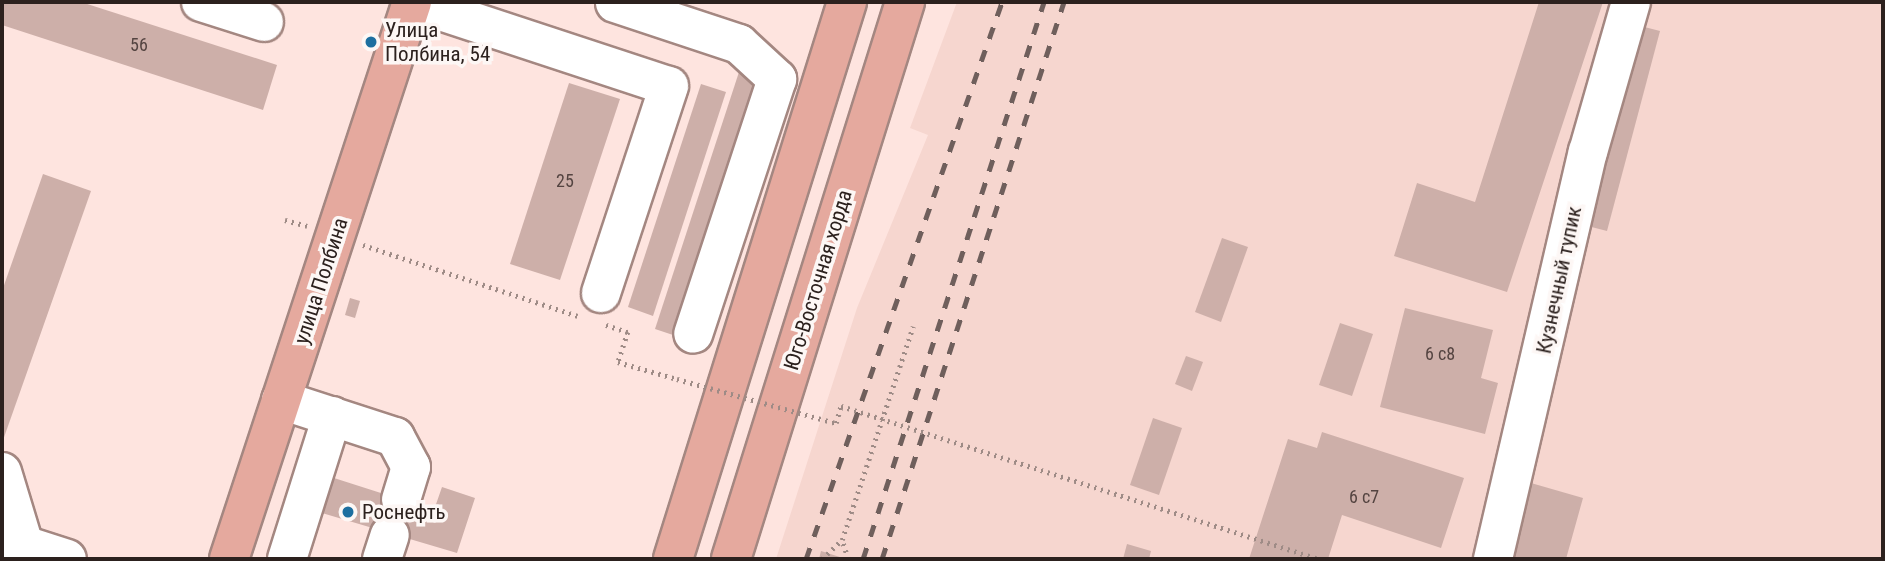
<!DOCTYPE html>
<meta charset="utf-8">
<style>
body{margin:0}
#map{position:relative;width:1885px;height:561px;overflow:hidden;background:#fee4df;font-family:"Roboto Condensed",sans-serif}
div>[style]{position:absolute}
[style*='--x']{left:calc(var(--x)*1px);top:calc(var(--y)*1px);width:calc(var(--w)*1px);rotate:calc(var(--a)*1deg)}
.built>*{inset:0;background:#f6d6cf}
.building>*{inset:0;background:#cdafa9}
.path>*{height:4.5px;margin-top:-2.25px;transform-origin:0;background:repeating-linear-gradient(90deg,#9e8b86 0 2px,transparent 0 7px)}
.roads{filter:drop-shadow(2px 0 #a48781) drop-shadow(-2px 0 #a48781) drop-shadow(0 2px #a48781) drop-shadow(0 -2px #a48781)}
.minor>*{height:38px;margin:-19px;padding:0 19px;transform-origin:19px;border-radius:19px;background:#fff}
.major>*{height:38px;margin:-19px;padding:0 19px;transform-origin:19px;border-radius:19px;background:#e5a99e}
.rail>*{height:5px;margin-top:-2.5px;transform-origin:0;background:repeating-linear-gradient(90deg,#6f5f5c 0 12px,transparent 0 24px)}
.path-bridge>*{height:4.5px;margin-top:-2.25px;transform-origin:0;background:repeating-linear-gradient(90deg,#9e8b86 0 2px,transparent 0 7px)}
.dots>*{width:19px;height:19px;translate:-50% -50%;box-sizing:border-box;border:4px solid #fdf7f5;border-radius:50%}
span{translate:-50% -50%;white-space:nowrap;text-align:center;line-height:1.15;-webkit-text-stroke:7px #fdf7f5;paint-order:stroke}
.number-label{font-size:18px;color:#544441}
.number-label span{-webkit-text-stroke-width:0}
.poi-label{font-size:21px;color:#2c211e}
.left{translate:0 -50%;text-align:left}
.street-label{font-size:21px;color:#2c211e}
.frame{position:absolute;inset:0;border:4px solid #2c211e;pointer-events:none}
</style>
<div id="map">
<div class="built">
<div style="clip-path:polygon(957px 2px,1883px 2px,1883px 559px,776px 559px,857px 308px,928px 135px,910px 128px)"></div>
</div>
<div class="building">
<div style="clip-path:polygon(2px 2px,81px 2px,277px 65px,263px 110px,2px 25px)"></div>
<div style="clip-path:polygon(1539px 2px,1603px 2px,1507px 292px,1394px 256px,1417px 183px,1475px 202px)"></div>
<div style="clip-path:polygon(1629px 23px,1660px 31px,1607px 231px,1576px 223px)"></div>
<div style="clip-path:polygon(739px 72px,760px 78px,676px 336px,655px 329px)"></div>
<div style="clip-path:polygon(569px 83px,620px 99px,560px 280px,510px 264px)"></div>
<div style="clip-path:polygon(701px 84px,726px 92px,653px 316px,628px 307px)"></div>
<div style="clip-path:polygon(43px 174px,91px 191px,2px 443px,2px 291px)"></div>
<div style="clip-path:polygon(1222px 238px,1248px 247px,1221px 322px,1195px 312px)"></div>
<div style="clip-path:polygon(350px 298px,360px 301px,355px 318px,345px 315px)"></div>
<div style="clip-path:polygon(1405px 308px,1493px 330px,1481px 378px,1498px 383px,1485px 434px,1380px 407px)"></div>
<div style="clip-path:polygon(1340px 323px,1373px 334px,1352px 396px,1319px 385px)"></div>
<div style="clip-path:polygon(1186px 356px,1203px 362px,1192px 391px,1175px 384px)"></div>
<div style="clip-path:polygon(1153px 418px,1182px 428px,1159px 495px,1130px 485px)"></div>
<div style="clip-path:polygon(1322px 432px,1464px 478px,1441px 548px,1342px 515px,1328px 559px,1249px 559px,1288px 439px,1317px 448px)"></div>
<div style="clip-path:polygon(334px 478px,434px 510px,442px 487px,475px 498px,457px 553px,322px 513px)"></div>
<div style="clip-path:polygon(1531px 483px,1583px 498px,1566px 559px,1509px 559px,1517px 486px,1529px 489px)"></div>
<div style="clip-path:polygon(1127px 544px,1151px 551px,1149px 559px,1123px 559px)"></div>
<div style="clip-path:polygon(821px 551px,846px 559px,819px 559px)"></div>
</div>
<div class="path">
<div style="--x:285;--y:220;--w:23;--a:15"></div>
<div style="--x:363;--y:245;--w:226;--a:18.3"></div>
<div style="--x:606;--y:325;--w:23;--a:18"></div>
<div style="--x:628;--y:332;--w:32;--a:108"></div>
<div style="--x:618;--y:362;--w:61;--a:16.1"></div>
<div style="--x:822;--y:559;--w:28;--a:-44"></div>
<div style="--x:848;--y:559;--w:20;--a:-108"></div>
<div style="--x:842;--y:540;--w:225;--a:-71.6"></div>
</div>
<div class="roads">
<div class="minor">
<div style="--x:201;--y:2;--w:66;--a:17.6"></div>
<div style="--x:413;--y:2;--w:269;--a:18.2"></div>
<div style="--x:669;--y:86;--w:218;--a:108.2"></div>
<div style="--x:615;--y:3;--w:131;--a:18.3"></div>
<div style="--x:739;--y:44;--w:52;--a:42.6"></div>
<div style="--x:777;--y:79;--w:268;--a:108.2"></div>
<div style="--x:281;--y:400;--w:120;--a:18"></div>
<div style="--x:395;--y:437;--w:34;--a:62"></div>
<div style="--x:411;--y:467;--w:34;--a:107"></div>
<div style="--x:2;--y:472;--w:76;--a:73.2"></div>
<div style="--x:24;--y:545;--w:15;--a:110"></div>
<div style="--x:24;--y:545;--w:45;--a:18"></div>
<div style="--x:287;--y:559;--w:150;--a:-72.5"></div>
<div style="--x:382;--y:559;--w:25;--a:-72"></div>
<div style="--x:1493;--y:559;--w:418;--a:-76.9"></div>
<div style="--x:1588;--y:152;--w:156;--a:-74"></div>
</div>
<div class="major">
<div style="--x:229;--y:559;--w:586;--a:-71.81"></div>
<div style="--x:673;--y:559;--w:584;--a:-72.65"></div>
<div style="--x:731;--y:559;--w:584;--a:-72.65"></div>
</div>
</div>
<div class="rail">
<div style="--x:806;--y:559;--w:590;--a:-70.61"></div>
<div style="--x:863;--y:559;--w:586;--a:-72"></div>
<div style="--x:882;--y:559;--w:586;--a:-71.91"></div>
</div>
<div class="path-bridge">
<div style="--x:677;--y:379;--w:165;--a:15.5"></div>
<div style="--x:836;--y:423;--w:18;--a:-74"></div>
<div style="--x:841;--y:406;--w:502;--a:17.75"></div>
</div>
<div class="dots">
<div style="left:371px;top:42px;background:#1d6fa0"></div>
<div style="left:348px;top:512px;background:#1d6fa0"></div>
</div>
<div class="number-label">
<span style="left:139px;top:45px">56</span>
<span style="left:565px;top:181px">25</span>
<span style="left:1440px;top:354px">6 с8</span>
<span style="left:1364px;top:497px">6 с7</span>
</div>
<div class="poi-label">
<span class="left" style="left:385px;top:42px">Улица<br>Полбина, 54</span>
<span class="left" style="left:362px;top:512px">Роснефть</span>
</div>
<div class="street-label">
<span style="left:818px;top:280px;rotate:-73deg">Юго-Восточная хорда</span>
<span style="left:1559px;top:280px;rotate:-78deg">Кузнечный тупик</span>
<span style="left:321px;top:281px;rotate:-72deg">улица Полбина</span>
</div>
<div class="frame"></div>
</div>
